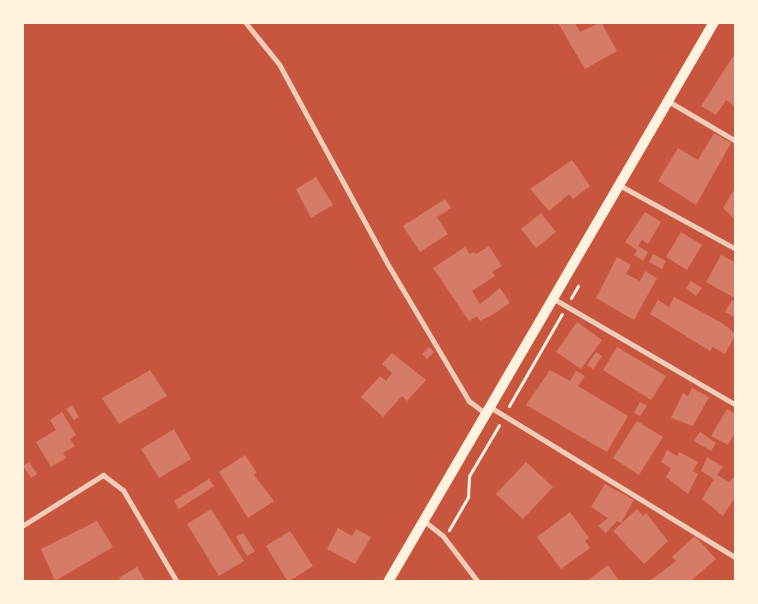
<!DOCTYPE html>
<style>
body{margin:0}
#map{position:relative;width:758px;height:604px;overflow:hidden;background:#c8553d;font-family:"Source Sans 3",sans-serif}
div>[style]{position:absolute}
[style*='--x']{left:calc(var(--x)*1px);top:calc(var(--y)*1px);width:calc(var(--w)*1px);rotate:calc(var(--a)*1deg)}
.building>*{inset:0;background:#d67c66}
.path>*{height:3px;margin:-1.5px;padding:0 1.5px;transform-origin:1.5px;border-radius:1.5px;background:#fff3e0}
.minor>*{height:5px;margin:-2.5px;padding:0 2.5px;transform-origin:2.5px;border-radius:2.5px;background:#f1ccb7}
.secondary>*{height:10px;margin:-5px;padding:0 5px;transform-origin:5px;border-radius:5px;background:#fff3e0}
span{translate:-50% -50%;white-space:nowrap;text-align:center;line-height:1.15;-webkit-text-stroke:4.5px #fff3e0;paint-order:stroke}
.frame{position:absolute;inset:0;border:24px solid #fff3e0;pointer-events:none}
</style>
<div id="map">
<div class="building">
<div style="clip-path:polygon(574px 22px,580px 32px,601px 22px,617px 51px,585px 69px,558px 23px)"></div>
<div style="clip-path:polygon(734px 55px,736px 107px,726px 100px,716px 115px,701px 106px)"></div>
<div style="clip-path:polygon(714px 133px,731px 143px,696px 205px,658px 181px,678px 148px,698px 160px)"></div>
<div style="clip-path:polygon(572px 160px,590px 186px,573px 199px,569px 194px,549px 211px,530px 189px)"></div>
<div style="clip-path:polygon(316px 177px,333px 205px,311px 218px,296px 189px)"></div>
<div style="clip-path:polygon(734px 190px,736px 191px,736px 221px,723px 208px)"></div>
<div style="clip-path:polygon(445px 199px,451px 208px,437px 217px,448px 234px,420px 252px,403px 226px)"></div>
<div style="clip-path:polygon(645px 212px,661px 222px,648px 244px,642px 240px,638px 246px,648px 252px,643px 261px,634px 255px,637px 250px,625px 242px)"></div>
<div style="clip-path:polygon(541px 213px,556px 232px,536px 248px,521px 229px)"></div>
<div style="clip-path:polygon(681px 232px,702px 245px,687px 270px,666px 257px)"></div>
<div style="clip-path:polygon(489px 246px,502px 266px,492px 272px,495px 276px,472px 291px,480px 304px,500px 288px,510px 303px,492px 315px,480px 321px,477px 316px,469px 321px,433px 268px,465px 247px,470px 254px,474px 252px,476px 254px)"></div>
<div style="clip-path:polygon(653px 254px,666px 261px,662px 269px,649px 262px)"></div>
<div style="clip-path:polygon(721px 255px,736px 263px,736px 299px,706px 282px)"></div>
<div style="clip-path:polygon(617px 257px,631px 265px,626px 274px,640px 281px,645px 271px,657px 278px,634px 320px,596px 298px)"></div>
<div style="clip-path:polygon(691px 281px,702px 288px,696px 296px,686px 288px)"></div>
<div style="clip-path:polygon(674px 297px,722px 323px,736px 334px,725px 354px,713px 347px,710px 351px,650px 314px,658px 300px,669px 307px)"></div>
<div style="clip-path:polygon(732px 300px,736px 302px,736px 318px,725px 312px)"></div>
<div style="clip-path:polygon(577px 322px,602px 340px,581px 369px,556px 352px)"></div>
<div style="clip-path:polygon(429px 347px,434px 352px,427px 359px,422px 354px)"></div>
<div style="clip-path:polygon(617px 347px,666px 376px,651px 400px,603px 370px)"></div>
<div style="clip-path:polygon(596px 352px,602px 356px,593px 369px,587px 365px)"></div>
<div style="clip-path:polygon(392px 353px,426px 380px,407px 401px,402px 396px,383px 417px,361px 397px,380px 376px,386px 381px,392px 373px,382px 364px)"></div>
<div style="clip-path:polygon(150px 370px,167px 396px,119px 424px,102px 398px)"></div>
<div style="clip-path:polygon(550px 370px,570px 381px,576px 371px,585px 376px,578px 386px,628px 416px,607px 452px,526px 405px)"></div>
<div style="clip-path:polygon(692px 388px,709px 397px,693px 426px,671px 418px,683px 393px,688px 396px)"></div>
<div style="clip-path:polygon(640px 402px,647px 406px,640px 416px,634px 413px)"></div>
<div style="clip-path:polygon(72px 405px,79px 417px,74px 420px,66px 409px)"></div>
<div style="clip-path:polygon(727px 409px,736px 414px,736px 431px,728px 445px,711px 436px)"></div>
<div style="clip-path:polygon(62px 412px,76px 435px,70px 439px,75px 446px,63px 453px,66px 458px,51px 467px,36px 442px,56px 430px,50px 420px)"></div>
<div style="clip-path:polygon(637px 421px,663px 437px,639px 475px,613px 458px)"></div>
<div style="clip-path:polygon(174px 429px,191px 459px,159px 478px,141px 449px)"></div>
<div style="clip-path:polygon(700px 432px,716px 443px,711px 451px,694px 441px)"></div>
<div style="clip-path:polygon(667px 450px,677px 456px,679px 452px,698px 462px,693px 471px,698px 474px,688px 494px,666px 477px,671px 468px,661px 462px)"></div>
<div style="clip-path:polygon(245px 455px,257px 473px,254px 475px,274px 501px,248px 518px,219px 472px)"></div>
<div style="clip-path:polygon(707px 457px,723px 467px,717px 475px,729px 482px,736px 475px,736px 496px,723px 516px,702px 499px,714px 479px,701px 471px)"></div>
<div style="clip-path:polygon(29px 462px,37px 474px,31px 478px,23px 466px)"></div>
<div style="clip-path:polygon(526px 462px,553px 487px,523px 519px,496px 494px)"></div>
<div style="clip-path:polygon(209px 479px,214px 486px,179px 509px,174px 501px)"></div>
<div style="clip-path:polygon(605px 484px,634px 500px,621px 523px,617px 521px,606px 533px,598px 526px,608px 518px,591px 507px)"></div>
<div style="clip-path:polygon(211px 509px,244px 561px,219px 576px,187px 524px)"></div>
<div style="clip-path:polygon(637px 509px,643px 516px,646px 513px,668px 541px,644px 564px,613px 531px)"></div>
<div style="clip-path:polygon(570px 512px,589px 538px,585px 541px,590px 548px,561px 569px,537px 537px)"></div>
<div style="clip-path:polygon(97px 521px,113px 547px,55px 581px,41px 549px)"></div>
<div style="clip-path:polygon(338px 528px,352px 536px,356px 529px,371px 537px,355px 564px,327px 549px)"></div>
<div style="clip-path:polygon(290px 531px,313px 566px,288px 582px,266px 546px)"></div>
<div style="clip-path:polygon(243px 533px,255px 551px,247px 556px,236px 537px)"></div>
<div style="clip-path:polygon(695px 536px,716px 559px,692px 580px,653px 582px,651px 580px,676px 561px,672px 557px)"></div>
<div style="clip-path:polygon(608px 565px,620px 582px,586px 582px)"></div>
<div style="clip-path:polygon(137px 567px,146px 582px,121px 582px,119px 578px)"></div>
</div>
<div class="path">
<div style="--x:571;--y:298;--w:14;--a:-60"></div>
<div style="--x:509;--y:406;--w:106;--a:-60.1"></div>
<div style="--x:449;--y:530;--w:38;--a:-60"></div>
<div style="--x:468;--y:497;--w:21;--a:-87"></div>
<div style="--x:469;--y:476;--w:59;--a:-59.5"></div>
</div>
<div class="minor">
<div style="--x:245;--y:22;--w:54;--a:51"></div>
<div style="--x:279;--y:64;--w:226;--a:61.5"></div>
<div style="--x:387;--y:263;--w:161;--a:59.3"></div>
<div style="--x:469;--y:401;--w:21;--a:37"></div>
<div style="--x:668;--y:101;--w:79;--a:30.5"></div>
<div style="--x:619;--y:185;--w:133;--a:28.7"></div>
<div style="--x:554;--y:299;--w:211;--a:30.2"></div>
<div style="--x:490;--y:407;--w:289;--a:31.5"></div>
<div style="--x:424;--y:521;--w:24;--a:38"></div>
<div style="--x:443;--y:536;--w:58;--a:52.7"></div>
<div style="--x:22;--y:526;--w:96;--a:-32.2"></div>
<div style="--x:103;--y:475;--w:25;--a:37"></div>
<div style="--x:123;--y:490;--w:107;--a:59.6"></div>
</div>
<div class="secondary">
<div style="--x:388;--y:582;--w:648;--a:-59.79"></div>
</div>
<div class="frame"></div>
</div>
